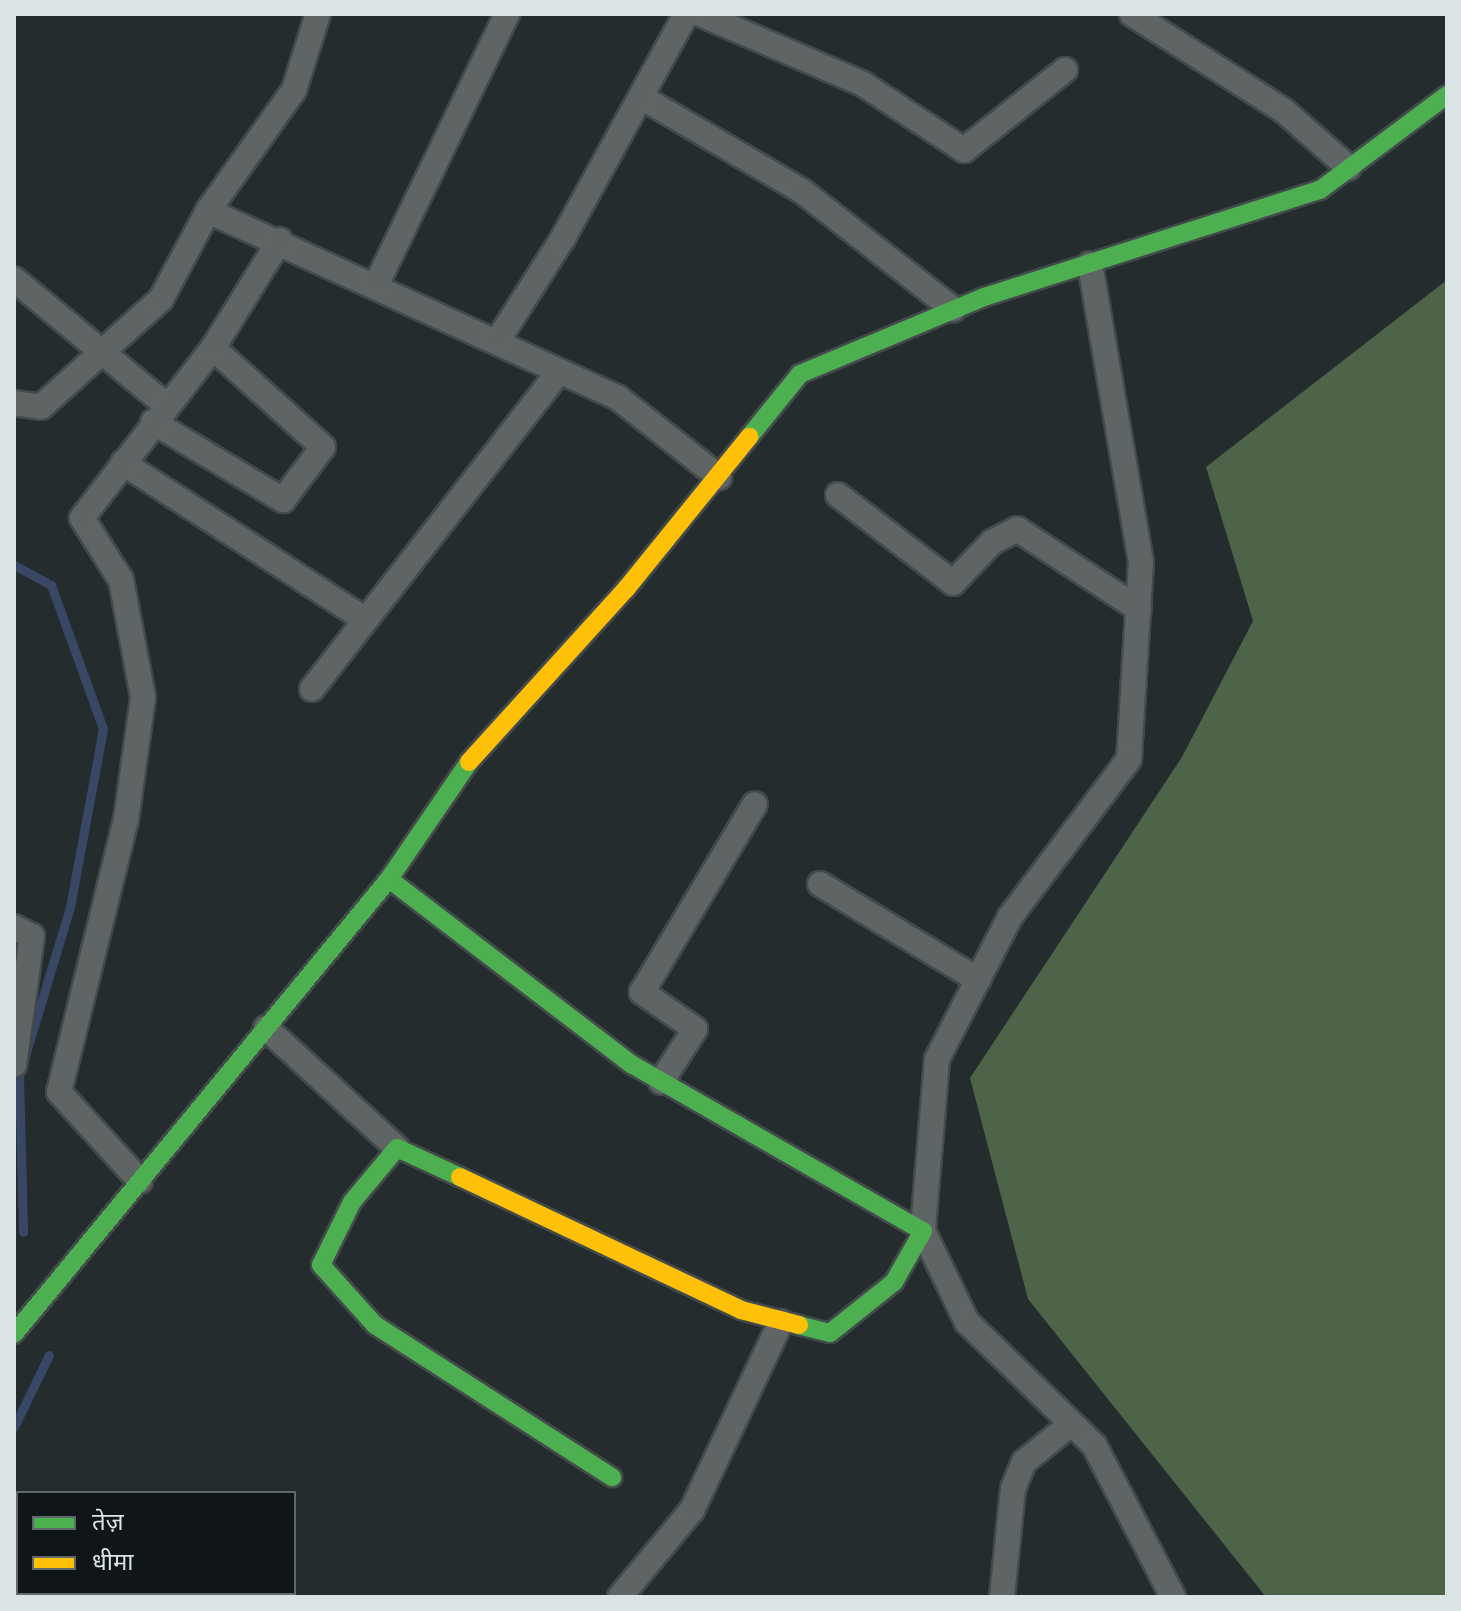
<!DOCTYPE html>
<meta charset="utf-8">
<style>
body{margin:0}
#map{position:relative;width:1461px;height:1611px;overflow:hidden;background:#242c2e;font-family:Lato,"Noto Sans Devanagari",sans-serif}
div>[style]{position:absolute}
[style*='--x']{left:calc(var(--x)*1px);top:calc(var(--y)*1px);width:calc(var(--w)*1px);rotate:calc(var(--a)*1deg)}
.forest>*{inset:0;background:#4e6448}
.stream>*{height:9px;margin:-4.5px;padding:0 4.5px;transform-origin:4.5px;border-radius:4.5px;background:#384766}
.roads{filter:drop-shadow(2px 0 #434a4b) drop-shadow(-2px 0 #434a4b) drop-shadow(0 2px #434a4b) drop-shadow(0 -2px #434a4b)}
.street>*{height:24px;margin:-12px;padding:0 12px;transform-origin:12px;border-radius:12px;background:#5f6565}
.fast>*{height:18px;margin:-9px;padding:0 9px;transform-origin:9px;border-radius:9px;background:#4caf50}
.slow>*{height:18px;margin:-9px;padding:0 9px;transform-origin:9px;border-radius:9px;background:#ffc107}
span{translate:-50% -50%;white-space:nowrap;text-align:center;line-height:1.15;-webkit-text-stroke:8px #101617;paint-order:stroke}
.frame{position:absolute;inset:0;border:16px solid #dae4e4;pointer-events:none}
.legend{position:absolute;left:16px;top:1491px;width:280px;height:104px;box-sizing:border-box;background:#101617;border:2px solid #616869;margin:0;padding:10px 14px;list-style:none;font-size:24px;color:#dae4e4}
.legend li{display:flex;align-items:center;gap:16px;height:40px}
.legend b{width:40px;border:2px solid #616869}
</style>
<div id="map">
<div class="forest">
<div style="clip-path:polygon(1447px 280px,1447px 1597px,1266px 1597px,1028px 1299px,970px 1078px,1182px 757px,1253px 621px,1206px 467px)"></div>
</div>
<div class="stream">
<div style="--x:14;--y:565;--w:42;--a:28.4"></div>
<div style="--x:51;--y:585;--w:153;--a:70.1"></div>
<div style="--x:103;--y:729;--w:181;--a:100.5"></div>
<div style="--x:70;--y:907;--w:177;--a:106.8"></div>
<div style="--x:19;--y:1076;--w:156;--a:88.5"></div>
<div style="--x:14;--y:1427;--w:80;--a:-64.1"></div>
</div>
<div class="roads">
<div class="street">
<div style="--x:700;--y:14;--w:177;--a:23.2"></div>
<div style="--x:863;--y:84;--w:121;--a:33.2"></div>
<div style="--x:964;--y:150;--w:129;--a:-38.4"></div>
<div style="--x:1132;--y:14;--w:180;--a:32.5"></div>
<div style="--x:1284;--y:111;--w:86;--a:41.2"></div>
<div style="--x:641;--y:97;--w:186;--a:30.3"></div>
<div style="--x:802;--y:191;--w:192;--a:38"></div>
<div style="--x:208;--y:211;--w:449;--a:24.5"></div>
<div style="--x:617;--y:397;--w:130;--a:38.1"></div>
<div style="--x:1090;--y:264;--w:302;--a:80.3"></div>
<div style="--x:1141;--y:562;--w:197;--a:93.5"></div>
<div style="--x:1129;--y:759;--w:198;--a:127"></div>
<div style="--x:1010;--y:917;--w:160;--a:117.2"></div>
<div style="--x:937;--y:1059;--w:173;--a:94.7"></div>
<div style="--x:923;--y:1231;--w:101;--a:64.2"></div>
<div style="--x:967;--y:1322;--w:177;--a:44.1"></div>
<div style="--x:1094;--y:1445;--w:171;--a:62.5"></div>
<div style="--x:14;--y:279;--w:197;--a:39.7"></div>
<div style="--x:377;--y:283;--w:299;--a:-64.2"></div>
<div style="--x:498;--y:340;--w:121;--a:-57.5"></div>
<div style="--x:563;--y:238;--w:256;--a:-61.2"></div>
<div style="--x:14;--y:403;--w:27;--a:8"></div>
<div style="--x:41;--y:407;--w:161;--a:-42"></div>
<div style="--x:161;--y:299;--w:100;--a:-61.9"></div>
<div style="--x:208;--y:211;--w:148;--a:-54.6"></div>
<div style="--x:294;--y:90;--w:80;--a:-72.5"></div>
<div style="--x:153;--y:422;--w:152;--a:31"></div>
<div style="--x:283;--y:500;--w:66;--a:-53"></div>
<div style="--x:323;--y:447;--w:148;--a:-138"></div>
<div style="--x:123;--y:463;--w:287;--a:32.9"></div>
<div style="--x:838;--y:495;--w:145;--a:37.4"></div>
<div style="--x:953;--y:583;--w:57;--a:-46.4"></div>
<div style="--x:992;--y:542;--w:28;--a:-27"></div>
<div style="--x:1017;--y:529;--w:146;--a:33.3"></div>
<div style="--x:312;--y:689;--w:402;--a:-52.1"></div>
<div style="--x:820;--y:884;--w:185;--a:31.3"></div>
<div style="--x:14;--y:927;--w:20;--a:27"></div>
<div style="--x:32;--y:936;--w:130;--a:97.9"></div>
<div style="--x:266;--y:1028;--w:178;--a:42.5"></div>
<div style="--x:661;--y:1082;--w:63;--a:-57.3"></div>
<div style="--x:695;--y:1029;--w:65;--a:-145.1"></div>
<div style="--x:642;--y:992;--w:219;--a:-59"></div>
<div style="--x:140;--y:1181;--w:120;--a:-132.3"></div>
<div style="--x:59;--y:1092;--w:280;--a:-76.2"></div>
<div style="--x:126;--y:820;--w:124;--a:-82.1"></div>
<div style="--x:143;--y:697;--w:119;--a:-100.6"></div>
<div style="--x:121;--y:580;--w:73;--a:-122.2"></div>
<div style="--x:82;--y:518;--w:215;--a:-52.4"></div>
<div style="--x:213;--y:348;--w:127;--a:-58.2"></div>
<div style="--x:14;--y:1525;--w:4;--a:27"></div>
<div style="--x:110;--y:1593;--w:4;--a:76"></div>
<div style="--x:620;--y:1597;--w:113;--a:-50.4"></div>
<div style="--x:692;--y:1510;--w:208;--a:-64.7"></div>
<div style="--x:1002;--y:1597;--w:109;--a:-84.2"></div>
<div style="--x:1013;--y:1489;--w:29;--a:-68"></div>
<div style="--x:1024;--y:1462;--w:60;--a:-39"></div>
</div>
<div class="fast">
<div style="--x:749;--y:437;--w:81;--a:-51"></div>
<div style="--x:800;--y:374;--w:199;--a:-22.7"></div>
<div style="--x:984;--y:297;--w:353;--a:-17.7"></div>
<div style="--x:1320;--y:190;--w:159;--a:-36.8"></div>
<div style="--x:389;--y:879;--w:305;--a:37.4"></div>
<div style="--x:631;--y:1064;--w:336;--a:29.8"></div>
<div style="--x:923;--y:1231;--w:59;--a:119.6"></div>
<div style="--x:894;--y:1282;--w:82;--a:141.4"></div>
<div style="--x:830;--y:1333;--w:32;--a:-166"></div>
<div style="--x:460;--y:1177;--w:69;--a:-155.3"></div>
<div style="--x:397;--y:1148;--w:70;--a:129.8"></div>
<div style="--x:352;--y:1202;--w:70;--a:116.2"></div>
<div style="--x:321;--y:1265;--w:81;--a:48"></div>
<div style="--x:375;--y:1325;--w:282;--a:32.7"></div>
<div style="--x:14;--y:1334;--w:590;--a:-50.51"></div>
<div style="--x:389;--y:879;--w:142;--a:-55.6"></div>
</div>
<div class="slow">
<div style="--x:469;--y:762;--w:234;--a:-47.8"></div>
<div style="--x:626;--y:589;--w:196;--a:-51"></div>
<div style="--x:460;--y:1177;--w:311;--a:25.3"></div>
<div style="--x:741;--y:1310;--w:60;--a:14.5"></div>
</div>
</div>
<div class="frame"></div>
<ul class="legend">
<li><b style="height:10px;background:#4caf50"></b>तेज़</li>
<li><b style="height:10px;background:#ffc107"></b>धीमा</li>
</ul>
</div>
